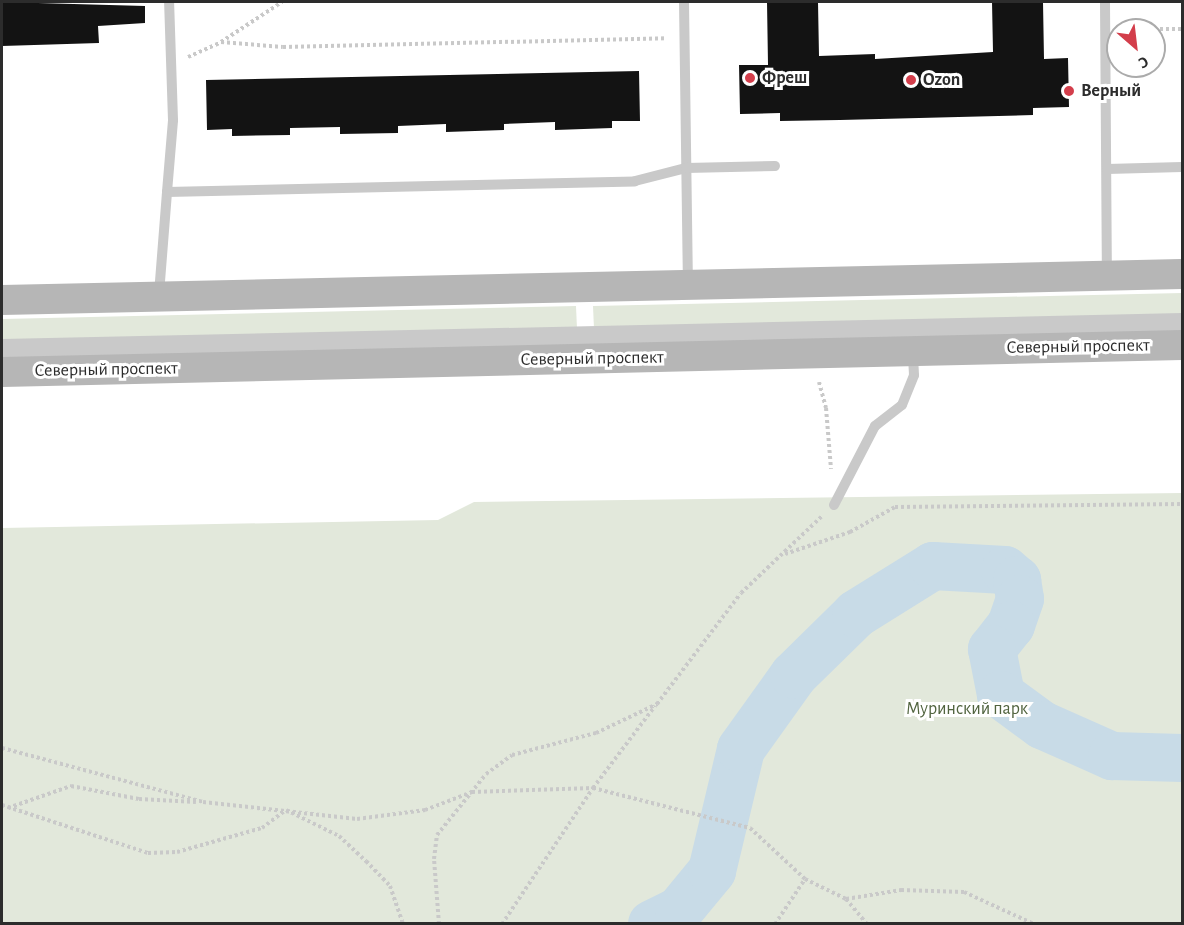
<!DOCTYPE html>
<meta charset="utf-8">
<style>
body{margin:0}
#map{position:relative;width:1184px;height:925px;overflow:hidden;background:#fff;font-family:"Alegreya Sans",sans-serif}
div>[style]{position:absolute}
[style*='--x']{left:calc(var(--x)*1px);top:calc(var(--y)*1px);width:calc(var(--w)*1px);rotate:calc(var(--a)*1deg)}
.green>*{inset:0;background:#e2e8db}
.river>*{height:48px;margin:-24px;padding:0 24px;transform-origin:24px;border-radius:24px;background:#c8dbe7}
.building>*{inset:0;background:#131313}
.path>*{height:4px;margin-top:-2px;transform-origin:0;background:repeating-linear-gradient(90deg,#c9c9c9 0 3px,transparent 0 6px)}
.lane>*{height:10px;margin:-5px;padding:0 5px;transform-origin:5px;border-radius:5px;background:#c9c9c9}
.street>*{height:21px;margin:-10.5px;padding:0 10.5px;transform-origin:10.5px;border-radius:10.5px;background:#c9c9c9}
.secondary>*{height:30px;margin:-15px;padding:0 15px;transform-origin:15px;border-radius:15px;background:#b6b6b6}
.dots>*{width:16px;height:16px;translate:-50% -50%;box-sizing:border-box;border:3px solid #fff;border-radius:50%}
span{translate:-50% -50%;white-space:nowrap;text-align:center;line-height:1.15;-webkit-text-stroke:6px #fff;paint-order:stroke}
.poi-label{font-size:18px;color:#2c2c2c;font-weight:700}
.left{translate:0 -50%;text-align:left}
.street-label{font-size:18px;color:#2c2c2c}
.park-label{font-size:18px;color:#50633e}
.frame{position:absolute;inset:0;border:3px solid #2c2c2c;pointer-events:none}
.north{position:absolute;left:1106px;top:18px;width:60px;height:60px;box-sizing:border-box;background:#fff;border:2px solid #ababab;border-radius:50%;rotate:152deg;font-size:16px;font-weight:700;line-height:24px;text-align:center;color:#2c2c2c}
.north::after{content:'';display:block;margin:auto;width:21px;height:27px;background:#d33e4b;clip-path:polygon(50% 0,100% 100%,50% 72%,0 100%)}
</style>
<div id="map">
<div class="green">
<div style="clip-path:polygon(1182px 293px,1182px 316px,594px 329px,593px 306px)"></div>
<div style="clip-path:polygon(576px 306px,577px 329px,2px 343px,2px 319px)"></div>
<div style="clip-path:polygon(1182px 493px,1182px 923px,2px 923px,2px 528px,438px 520px,474px 502px)"></div>
</div>
<div class="river">
<div style="--x:652;--y:924;--w:30;--a:-26"></div>
<div style="--x:679;--y:911;--w:52;--a:-50.5"></div>
<div style="--x:712;--y:871;--w:125;--a:-76.6"></div>
<div style="--x:741;--y:749;--w:91;--a:-54.4"></div>
<div style="--x:794;--y:675;--w:87;--a:-44.5"></div>
<div style="--x:856;--y:614;--w:91;--a:-31.9"></div>
<div style="--x:933;--y:566;--w:72;--a:3.2"></div>
<div style="--x:1005;--y:570;--w:16;--a:40"></div>
<div style="--x:1017;--y:580;--w:19;--a:81"></div>
<div style="--x:1020;--y:599;--w:28;--a:109"></div>
<div style="--x:1011;--y:625;--w:31;--a:128"></div>
<div style="--x:992;--y:649;--w:47;--a:78.9"></div>
<div style="--x:1001;--y:695;--w:51;--a:36.2"></div>
<div style="--x:1042;--y:725;--w:77;--a:23.9"></div>
<div style="--x:1112;--y:756;--w:70;--a:1.6"></div>
</div>
<div class="building">
<div style="clip-path:polygon(2px 2px,145px 6px,145px 23px,98px 26px,99px 43px,2px 46px)"></div>
<div style="clip-path:polygon(767px 2px,818px 2px,819px 56px,875px 54px,875px 59px,993px 52px,992px 2px,1043px 2px,1044px 59px,1068px 58px,1069px 107px,1033px 108px,1033px 115px,840px 120px,780px 121px,780px 113px,740px 114px,739px 65px,768px 65px)"></div>
<div style="clip-path:polygon(639px 71px,640px 121px,612px 121px,612px 128px,555px 130px,555px 122px,504px 124px,504px 130px,446px 132px,446px 124px,398px 126px,398px 133px,340px 134px,340px 127px,290px 128px,290px 135px,232px 136px,232px 129px,207px 130px,206px 80px)"></div>
</div>
<div class="path">
<div style="--x:1124;--y:29;--w:58;--a:0"></div>
<div style="--x:221;--y:42;--w:62;--a:4.6"></div>
<div style="--x:283;--y:47;--w:384;--a:-1.3"></div>
<div style="--x:188;--y:57;--w:36;--a:-24"></div>
<div style="--x:221;--y:42;--w:73;--a:-33.3"></div>
<div style="--x:819;--y:382;--w:27;--a:75"></div>
<div style="--x:826;--y:408;--w:61;--a:85.3"></div>
<div style="--x:785;--y:554;--w:69;--a:-18.7"></div>
<div style="--x:850;--y:532;--w:51;--a:-29.1"></div>
<div style="--x:895;--y:507;--w:287;--a:-0.6"></div>
<div style="--x:2;--y:748;--w:208;--a:15"></div>
<div style="--x:203;--y:802;--w:155;--a:6.3"></div>
<div style="--x:357;--y:819;--w:69;--a:-7.5"></div>
<div style="--x:425;--y:810;--w:50;--a:-21"></div>
<div style="--x:472;--y:792;--w:121;--a:-1.9"></div>
<div style="--x:593;--y:788;--w:162;--a:14.3"></div>
<div style="--x:750;--y:828;--w:75;--a:42.8"></div>
<div style="--x:2;--y:805;--w:154;--a:18.2"></div>
<div style="--x:148;--y:853;--w:29;--a:-2"></div>
<div style="--x:177;--y:852;--w:88;--a:-15.8"></div>
<div style="--x:262;--y:828;--w:30;--a:-37"></div>
<div style="--x:286;--y:810;--w:59;--a:26.1"></div>
<div style="--x:339;--y:836;--w:37;--a:43"></div>
<div style="--x:366;--y:861;--w:35;--a:46"></div>
<div style="--x:390;--y:886;--w:40;--a:71.1"></div>
<div style="--x:8;--y:808;--w:67;--a:-19.2"></div>
<div style="--x:71;--y:786;--w:69;--a:10.8"></div>
<div style="--x:139;--y:799;--w:57;--a:3"></div>
<div style="--x:846;--y:899;--w:33;--a:50"></div>
<div style="--x:439;--y:924;--w:65;--a:-94.4"></div>
<div style="--x:434;--y:859;--w:24;--a:-83"></div>
<div style="--x:437;--y:835;--w:78;--a:-51.2"></div>
<div style="--x:486;--y:774;--w:32;--a:-36"></div>
<div style="--x:512;--y:755;--w:87;--a:-14.7"></div>
<div style="--x:596;--y:733;--w:68;--a:-25.4"></div>
<div style="--x:657;--y:704;--w:139;--a:-52.9"></div>
<div style="--x:741;--y:593;--w:112;--a:-43.5"></div>
<div style="--x:502;--y:924;--w:164;--a:-56.2"></div>
<div style="--x:593;--y:788;--w:103;--a:-52.9"></div>
<div style="--x:775;--y:924;--w:54;--a:-56.3"></div>
<div style="--x:805;--y:879;--w:46;--a:26"></div>
<div style="--x:846;--y:899;--w:56;--a:-9.3"></div>
<div style="--x:901;--y:890;--w:63;--a:1.8"></div>
<div style="--x:964;--y:892;--w:77;--a:24.6"></div>
</div>
<div class="lane">
<div style="--x:684;--y:2;--w:281;--a:89.2"></div>
<div style="--x:1105;--y:2;--w:271;--a:89.6"></div>
<div style="--x:1107;--y:169;--w:75;--a:-1.5"></div>
<div style="--x:167;--y:192;--w:72;--a:-85.2"></div>
<div style="--x:173;--y:120;--w:118;--a:-91.9"></div>
<div style="--x:159;--y:294;--w:102;--a:-85.5"></div>
<div style="--x:167;--y:192;--w:468;--a:-1.3"></div>
<div style="--x:635;--y:181;--w:53;--a:-14.3"></div>
<div style="--x:686;--y:168;--w:89;--a:-1.3"></div>
<div style="--x:834;--y:505;--w:89;--a:-62.6"></div>
<div style="--x:875;--y:426;--w:34;--a:-38"></div>
<div style="--x:902;--y:405;--w:32;--a:-68"></div>
<div style="--x:914;--y:375;--w:21;--a:-93"></div>
</div>
<div class="street">
<div style="--x:2;--y:349;--w:1180;--a:-1.26"></div>
</div>
<div class="secondary">
<div style="--x:2;--y:300;--w:1180;--a:-1.26"></div>
<div style="--x:2;--y:372;--w:1180;--a:-1.31"></div>
</div>
<div class="dots">
<div style="left:750px;top:78px;background:#d33e4b"></div>
<div style="left:911px;top:80px;background:#d33e4b"></div>
<div style="left:1069px;top:91px;background:#d33e4b"></div>
</div>
<div class="poi-label">
<span class="left" style="left:762px;top:78px">Фреш</span>
<span class="left" style="left:923px;top:80px">Ozon</span>
<span class="left" style="left:1081px;top:91px">Верный</span>
</div>
<div class="street-label">
<span style="left:1078px;top:347px;rotate:-1deg">Северный проспект</span>
<span style="left:592px;top:359px;rotate:-1deg">Северный проспект</span>
<span style="left:106px;top:370px;rotate:-1deg">Северный проспект</span>
</div>
<div class="park-label">
<span style="left:967px;top:709px">Муринский парк</span>
</div>
<div class="frame"></div>
<div class="north">С</div>
</div>
